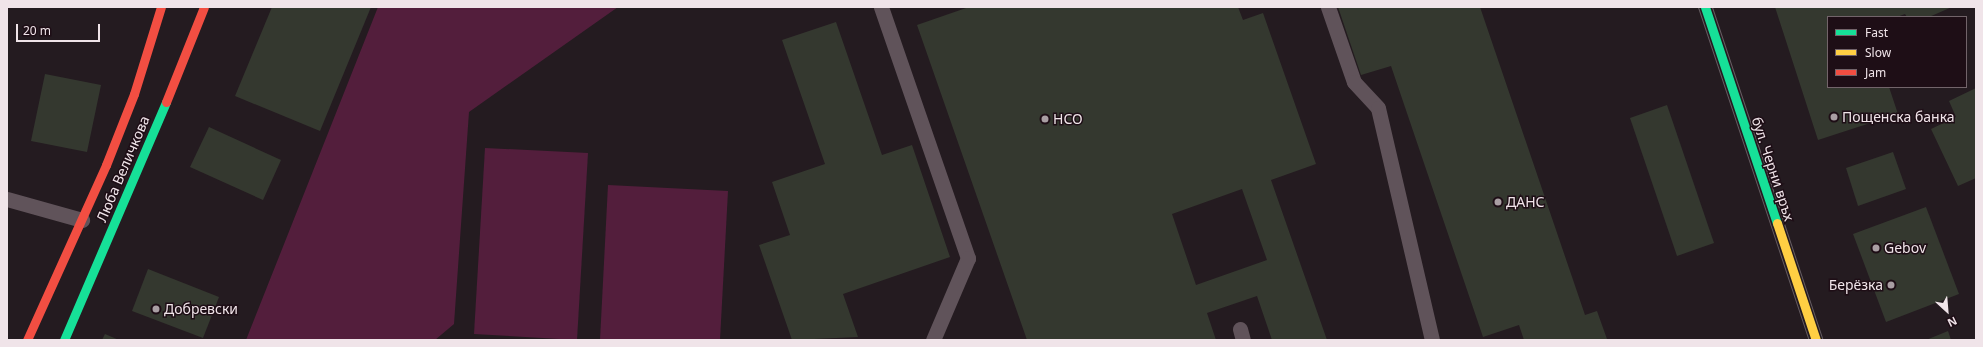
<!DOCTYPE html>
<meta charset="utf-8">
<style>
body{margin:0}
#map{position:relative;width:1983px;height:347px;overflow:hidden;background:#241b20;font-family:"Noto Sans",sans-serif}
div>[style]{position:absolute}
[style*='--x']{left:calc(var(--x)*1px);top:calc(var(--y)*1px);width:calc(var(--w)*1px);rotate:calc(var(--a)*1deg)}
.green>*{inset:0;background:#531e3c}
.building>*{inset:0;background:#34382f}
.lane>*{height:15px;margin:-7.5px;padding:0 7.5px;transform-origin:7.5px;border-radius:7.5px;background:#60535a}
.fast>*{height:9px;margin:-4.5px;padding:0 4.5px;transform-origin:4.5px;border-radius:4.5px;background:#16e098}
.slow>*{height:9px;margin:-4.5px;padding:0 4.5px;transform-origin:4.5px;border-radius:4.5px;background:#ffcf43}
.jam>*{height:9px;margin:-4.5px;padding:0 4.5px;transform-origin:4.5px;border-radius:4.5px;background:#f24e42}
.tram>*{height:1px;margin:-0.5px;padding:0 0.5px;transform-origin:0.5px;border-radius:0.5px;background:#655c61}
.dots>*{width:11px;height:11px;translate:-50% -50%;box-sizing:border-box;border:2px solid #1e0e16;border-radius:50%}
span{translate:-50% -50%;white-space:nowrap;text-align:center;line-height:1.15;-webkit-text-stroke:3px #1e0e16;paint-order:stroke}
.poi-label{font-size:14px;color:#f0e4e9}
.left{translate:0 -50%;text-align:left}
.right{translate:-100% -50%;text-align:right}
.street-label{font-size:14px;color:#f0e4e9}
.frame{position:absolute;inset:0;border:8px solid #f0e4e9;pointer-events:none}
.legend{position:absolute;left:1827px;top:16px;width:140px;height:72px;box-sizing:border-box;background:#1e0e16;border:1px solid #72646a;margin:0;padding:5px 7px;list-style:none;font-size:12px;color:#f0e4e9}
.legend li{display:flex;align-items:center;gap:8px;height:20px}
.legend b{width:20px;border:1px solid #72646a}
.north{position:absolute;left:1927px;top:291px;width:40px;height:40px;-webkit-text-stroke:3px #1e0e16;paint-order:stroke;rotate:154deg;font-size:11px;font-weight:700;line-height:16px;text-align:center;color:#f0e4e9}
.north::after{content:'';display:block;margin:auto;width:14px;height:18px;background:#f0e4e9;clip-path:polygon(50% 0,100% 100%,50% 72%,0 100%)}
.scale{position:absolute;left:16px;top:24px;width:84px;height:18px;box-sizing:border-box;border:2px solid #f0e4e9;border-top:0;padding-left:5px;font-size:12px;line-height:14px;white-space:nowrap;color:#f0e4e9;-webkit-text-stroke:3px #1e0e16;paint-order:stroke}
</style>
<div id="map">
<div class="green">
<div style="clip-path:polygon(378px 7px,618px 7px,469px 112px,454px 324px,435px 340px,246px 340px)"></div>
<div style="clip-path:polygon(485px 148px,588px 153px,577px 340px,474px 334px)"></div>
<div style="clip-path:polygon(608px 185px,728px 191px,720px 340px,600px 340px)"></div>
</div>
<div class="building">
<div style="clip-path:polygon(272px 7px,371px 7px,320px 131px,235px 96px)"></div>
<div style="clip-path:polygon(evenodd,969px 7px,1238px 7px,1243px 20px,1263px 13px,1316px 164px,1271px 180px,1327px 340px,1272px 340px,1257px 296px,1207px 313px,1216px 340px,1027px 340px,917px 25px,969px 7px,1242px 189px,1267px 260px,1196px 285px,1172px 214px,1242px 189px)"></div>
<div style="clip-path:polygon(1338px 7px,1480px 7px,1585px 315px,1597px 311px,1607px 339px,1524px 340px,1519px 325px,1483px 337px,1391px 66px,1361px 75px)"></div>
<div style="clip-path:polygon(1775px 7px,1952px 7px,1929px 17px,1907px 17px,1905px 14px,1897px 17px,1828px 17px,1828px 87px,1889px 87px,1898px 114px,1818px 140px)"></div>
<div style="clip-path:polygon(836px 22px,882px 155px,912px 145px,950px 257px,843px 294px,858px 337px,792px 340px,759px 245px,790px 235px,772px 182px,825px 164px,782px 40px)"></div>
<div style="clip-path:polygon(45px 74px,101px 85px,87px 152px,31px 141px)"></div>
<div style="clip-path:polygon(1976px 88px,1976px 178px,1958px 186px,1931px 129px,1956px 117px,1949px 101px)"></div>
<div style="clip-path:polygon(1667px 105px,1714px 243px,1677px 256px,1630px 118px)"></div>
<div style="clip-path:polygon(209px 127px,281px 160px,263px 200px,190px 167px)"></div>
<div style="clip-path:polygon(1893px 152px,1906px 189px,1858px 206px,1846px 168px)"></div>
<div style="clip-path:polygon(1926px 207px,1959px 294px,1886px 322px,1853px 234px)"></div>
<div style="clip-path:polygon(148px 269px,219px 297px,203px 338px,132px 311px)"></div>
<div style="clip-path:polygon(1948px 331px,1951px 340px,1926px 340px)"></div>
<div style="clip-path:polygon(105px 334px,119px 340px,102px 340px)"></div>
</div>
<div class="lane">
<div style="--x:881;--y:7;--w:266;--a:70.9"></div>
<div style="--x:968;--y:258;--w:89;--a:113.1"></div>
<div style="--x:1328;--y:7;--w:79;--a:70.9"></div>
<div style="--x:1354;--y:82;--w:35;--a:47"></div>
<div style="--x:1378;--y:108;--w:238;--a:76.9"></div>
<div style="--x:7;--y:199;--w:78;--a:15.6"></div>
<div style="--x:1240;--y:329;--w:11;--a:75"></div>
</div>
<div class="fast">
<div style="--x:1705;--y:7;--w:228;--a:71.6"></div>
<div style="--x:64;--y:340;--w:259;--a:-66.8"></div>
</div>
<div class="slow">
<div style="--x:1777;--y:223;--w:123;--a:71.6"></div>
</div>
<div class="jam">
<div style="--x:166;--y:102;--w:102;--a:-68.2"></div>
<div style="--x:27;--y:340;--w:192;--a:-65.7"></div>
<div style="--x:106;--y:165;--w:76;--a:-68.5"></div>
<div style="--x:134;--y:94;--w:91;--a:-72.8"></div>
</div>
<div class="tram">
<div style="--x:1698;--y:7;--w:351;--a:71.6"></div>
<div style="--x:1712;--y:7;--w:351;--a:71.6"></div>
</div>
<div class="dots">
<div style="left:1834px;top:117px;background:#a99ea3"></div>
<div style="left:1045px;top:119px;background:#a99ea3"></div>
<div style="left:1498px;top:202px;background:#a99ea3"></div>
<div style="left:1876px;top:248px;background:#a99ea3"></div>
<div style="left:1891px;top:285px;background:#a99ea3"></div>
<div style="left:156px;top:309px;background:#a99ea3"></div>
</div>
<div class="poi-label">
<span class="left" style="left:1842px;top:117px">Пощенска банка</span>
<span class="left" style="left:1053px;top:119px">НСО</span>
<span class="left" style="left:1506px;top:202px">ДАНС</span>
<span class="left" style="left:1884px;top:248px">Gebov</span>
<span class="right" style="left:1883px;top:285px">Берёзка</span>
<span class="left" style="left:164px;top:309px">Добревски</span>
</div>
<div class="street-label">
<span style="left:123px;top:169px;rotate:-67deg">Люба Величкова</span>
<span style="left:1773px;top:169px;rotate:72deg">бул. Черни връх</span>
</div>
<div class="frame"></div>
<ul class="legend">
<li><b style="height:5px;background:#16e098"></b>Fast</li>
<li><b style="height:5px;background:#ffcf43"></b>Slow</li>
<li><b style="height:5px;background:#f24e42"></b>Jam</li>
</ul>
<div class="north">N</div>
<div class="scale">20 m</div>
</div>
